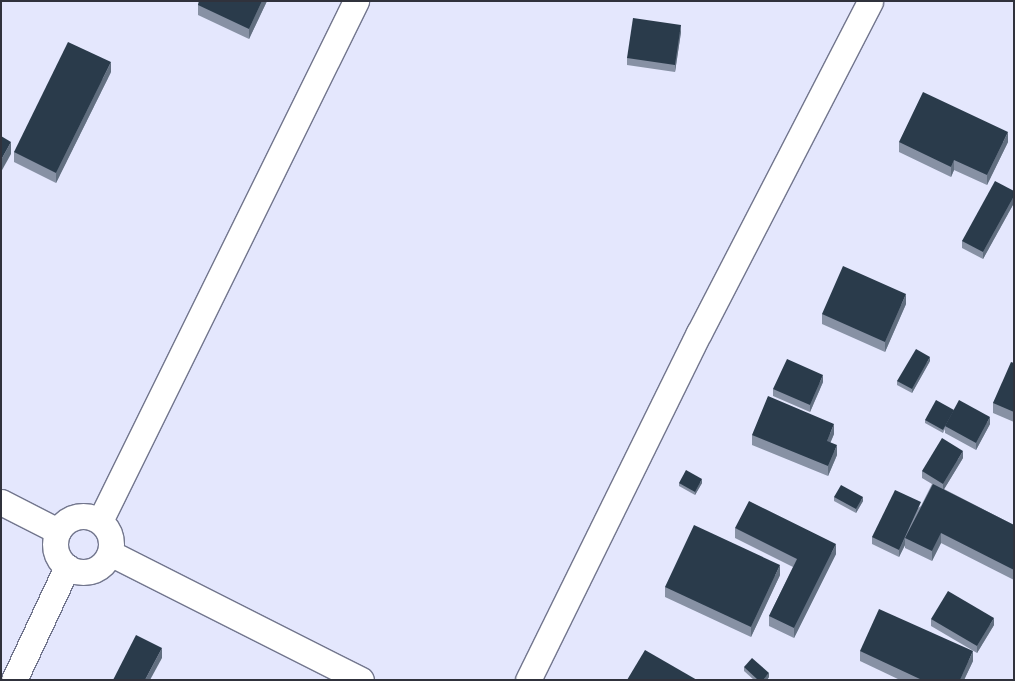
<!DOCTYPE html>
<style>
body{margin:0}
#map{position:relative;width:1015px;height:681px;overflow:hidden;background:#e4e7fd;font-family:Ubuntu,sans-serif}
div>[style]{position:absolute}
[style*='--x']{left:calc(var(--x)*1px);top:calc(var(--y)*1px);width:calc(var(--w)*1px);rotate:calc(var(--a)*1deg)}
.roads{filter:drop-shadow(1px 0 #72768d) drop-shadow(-1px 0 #72768d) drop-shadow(0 1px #72768d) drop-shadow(0 -1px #72768d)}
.minor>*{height:25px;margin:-12.5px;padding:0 12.5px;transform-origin:12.5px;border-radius:12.5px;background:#fff}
.minor>.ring{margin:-12.5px;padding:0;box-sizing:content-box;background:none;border:25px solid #fff;border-radius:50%}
.wall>*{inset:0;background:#8791a4}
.shaded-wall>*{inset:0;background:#626f80}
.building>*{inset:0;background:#2a3b4b}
span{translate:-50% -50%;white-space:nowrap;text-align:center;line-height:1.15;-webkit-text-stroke:5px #fff;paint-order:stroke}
.frame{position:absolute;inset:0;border:2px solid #30323c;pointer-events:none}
</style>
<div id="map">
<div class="roads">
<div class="minor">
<div style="--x:1;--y:502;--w:64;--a:27"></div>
<div class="ring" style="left:55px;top:516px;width:31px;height:31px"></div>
<div style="--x:100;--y:521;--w:580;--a:-63.79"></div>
<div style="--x:110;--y:553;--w:281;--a:26.8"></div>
<div style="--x:14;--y:680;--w:125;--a:-64.9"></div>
<div style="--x:528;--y:680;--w:387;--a:-63.8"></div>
<div style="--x:699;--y:333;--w:373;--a:-62.7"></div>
</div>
</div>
<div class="wall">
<div style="clip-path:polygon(199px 1px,267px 1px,249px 39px,198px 15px,198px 5px)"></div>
<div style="clip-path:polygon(681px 32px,675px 72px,627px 65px,627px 58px)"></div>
<div style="clip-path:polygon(111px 72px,56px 183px,14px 162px,14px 152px)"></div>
<div style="clip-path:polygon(899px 142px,1008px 142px,987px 185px,954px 170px,951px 177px,899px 152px)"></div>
<div style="clip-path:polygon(1014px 191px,1014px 203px,983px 259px,962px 248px,962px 241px)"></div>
<div style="clip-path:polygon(906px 304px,885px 352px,822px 324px,822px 314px)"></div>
<div style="clip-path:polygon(930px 361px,912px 393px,897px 385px,897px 381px)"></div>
<div style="clip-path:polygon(1014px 363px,1014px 422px,993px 413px,993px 403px)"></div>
<div style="clip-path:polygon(823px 382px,810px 412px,773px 396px,773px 389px)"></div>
<div style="clip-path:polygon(954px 410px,990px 424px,976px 450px,945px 433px,945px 429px,943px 433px,925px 423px,925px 420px)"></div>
<div style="clip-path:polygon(834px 434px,830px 443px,837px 455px,828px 476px,752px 445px,752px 435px)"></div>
<div style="clip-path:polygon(963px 458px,944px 489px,1014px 525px,1014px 580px,941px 543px,932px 561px,905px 548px,905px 545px,899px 557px,872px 544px,872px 537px,921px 506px,932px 484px,922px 478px,922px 471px)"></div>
<div style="clip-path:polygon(679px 483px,702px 483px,695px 495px,679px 486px)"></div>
<div style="clip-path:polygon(834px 497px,863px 501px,856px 513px,834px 501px)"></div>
<div style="clip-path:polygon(735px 528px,836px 554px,794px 638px,769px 626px,769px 616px,793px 567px,735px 538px)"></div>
<div style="clip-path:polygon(780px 575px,751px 637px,665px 597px,665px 587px)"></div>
<div style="clip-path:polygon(931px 619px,994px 625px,977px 653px,931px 626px)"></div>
<div style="clip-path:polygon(860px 651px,973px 661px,964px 680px,900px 680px,860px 661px)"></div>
<div style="clip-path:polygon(744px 667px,769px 677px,767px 680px,754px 680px,744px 671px)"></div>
</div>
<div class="shaded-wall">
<div style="clip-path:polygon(262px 1px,267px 1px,249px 39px,249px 29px)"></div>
<div style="clip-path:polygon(681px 25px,681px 32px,675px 72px,675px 65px)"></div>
<div style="clip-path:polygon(111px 62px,111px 72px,56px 183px,56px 173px)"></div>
<div style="clip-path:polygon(1008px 132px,1008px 142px,987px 185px,987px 175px)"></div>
<div style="clip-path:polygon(11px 142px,11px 154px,1px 172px,1px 160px)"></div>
<div style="clip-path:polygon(954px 160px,954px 170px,951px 177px,951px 167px)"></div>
<div style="clip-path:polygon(1014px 196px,1014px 203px,983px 259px,983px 252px)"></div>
<div style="clip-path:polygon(906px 294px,906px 304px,885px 352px,885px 342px)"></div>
<div style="clip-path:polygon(930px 357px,930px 361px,912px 393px,912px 389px)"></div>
<div style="clip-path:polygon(823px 375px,823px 382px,810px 412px,810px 405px)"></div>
<div style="clip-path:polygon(990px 417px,990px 424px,976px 450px,976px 443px)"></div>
<div style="clip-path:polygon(834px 424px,834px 434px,827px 451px,827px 441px)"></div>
<div style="clip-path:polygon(837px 445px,837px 455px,828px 476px,828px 466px)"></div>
<div style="clip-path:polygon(963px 451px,963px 458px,943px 491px,943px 484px)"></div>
<div style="clip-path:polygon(702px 479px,702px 483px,695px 495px,695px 492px)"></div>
<div style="clip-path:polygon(863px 497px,863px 501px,856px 513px,856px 509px)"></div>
<div style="clip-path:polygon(941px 533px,941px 543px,932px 561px,932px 551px)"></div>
<div style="clip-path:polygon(905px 538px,905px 545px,899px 557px,899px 550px)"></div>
<div style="clip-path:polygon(836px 544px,836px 554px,794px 638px,794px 628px)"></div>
<div style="clip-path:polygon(780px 565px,780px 575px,751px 637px,751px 627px)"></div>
<div style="clip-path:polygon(994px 618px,994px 625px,977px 653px,977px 646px)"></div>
<div style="clip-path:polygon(162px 648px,162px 658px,150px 680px,145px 680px)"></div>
<div style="clip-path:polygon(973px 651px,973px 661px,964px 680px,960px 680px)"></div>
<div style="clip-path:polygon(769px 673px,769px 677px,767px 680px,763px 680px)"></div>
</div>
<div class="building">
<div style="clip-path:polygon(199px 1px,262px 1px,249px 29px,198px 5px)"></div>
<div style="clip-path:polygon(633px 18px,681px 25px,675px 65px,627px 58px)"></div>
<div style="clip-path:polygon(68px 42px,111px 62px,56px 173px,14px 152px)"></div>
<div style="clip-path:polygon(923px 92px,1008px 132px,987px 175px,954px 160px,951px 167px,899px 142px)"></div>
<div style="clip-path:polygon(1px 136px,11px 142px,1px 160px)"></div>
<div style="clip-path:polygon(995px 181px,1014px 191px,1014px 196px,983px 252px,962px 241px)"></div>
<div style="clip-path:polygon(843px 266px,906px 294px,885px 342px,822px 314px)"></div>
<div style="clip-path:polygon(916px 349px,930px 357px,912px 389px,897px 381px)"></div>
<div style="clip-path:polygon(787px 359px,823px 375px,810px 405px,773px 389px)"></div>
<div style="clip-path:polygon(1011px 362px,1014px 363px,1014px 412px,993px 403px)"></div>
<div style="clip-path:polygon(768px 396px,834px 424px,827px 441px,837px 445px,828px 466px,752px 435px)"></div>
<div style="clip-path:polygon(936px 400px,954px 410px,943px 430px,925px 420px)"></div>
<div style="clip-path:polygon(959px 400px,990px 417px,976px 443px,945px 426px)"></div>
<div style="clip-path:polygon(942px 438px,963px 451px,943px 484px,922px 471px)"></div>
<div style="clip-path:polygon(686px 470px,702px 479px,695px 492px,679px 483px)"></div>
<div style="clip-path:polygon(933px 484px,1014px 525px,1014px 570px,941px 533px,932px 551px,905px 538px)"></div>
<div style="clip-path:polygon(841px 485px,863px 497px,856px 509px,834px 497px)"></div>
<div style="clip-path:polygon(895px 490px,921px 502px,899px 550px,872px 537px)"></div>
<div style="clip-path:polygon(749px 501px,836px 544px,794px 628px,769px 616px,797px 559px,735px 528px)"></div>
<div style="clip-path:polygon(694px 525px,780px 565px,751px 627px,665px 587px)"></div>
<div style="clip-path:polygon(948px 591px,994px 618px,977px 646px,931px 619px)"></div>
<div style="clip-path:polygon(879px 609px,973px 651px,960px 680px,922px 680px,860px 651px)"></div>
<div style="clip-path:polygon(136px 635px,162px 648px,145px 680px,113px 680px)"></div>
<div style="clip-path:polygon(645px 650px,697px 680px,627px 680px)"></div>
<div style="clip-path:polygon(752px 658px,769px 673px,763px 680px,758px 680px,744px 667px)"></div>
</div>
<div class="frame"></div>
</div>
